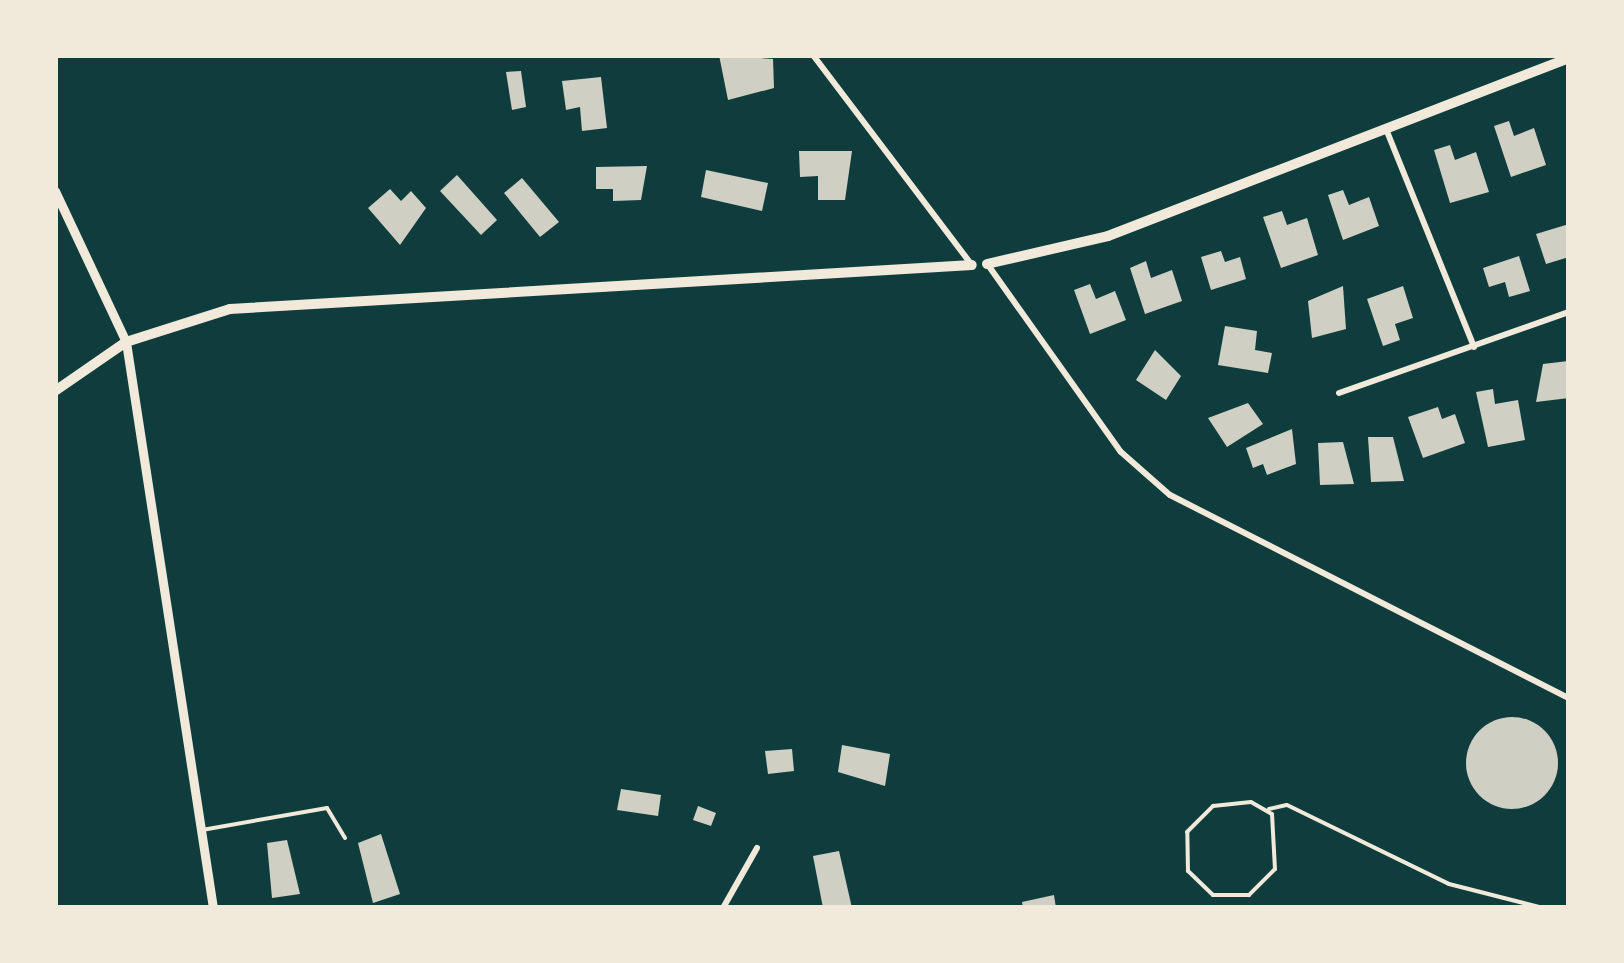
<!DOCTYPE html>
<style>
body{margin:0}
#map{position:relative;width:1624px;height:963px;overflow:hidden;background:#0f3d3e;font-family:Quicksand,sans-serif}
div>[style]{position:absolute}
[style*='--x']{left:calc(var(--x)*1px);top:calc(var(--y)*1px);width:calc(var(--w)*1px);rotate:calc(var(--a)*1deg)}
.building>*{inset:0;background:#cfcfc3}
.round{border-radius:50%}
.service>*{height:4px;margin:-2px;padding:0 2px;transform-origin:2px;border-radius:2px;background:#f1e9da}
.minor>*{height:6px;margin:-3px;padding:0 3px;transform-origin:3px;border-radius:3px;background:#f1e9da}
.tertiary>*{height:9px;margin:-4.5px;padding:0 4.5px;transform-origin:4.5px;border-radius:4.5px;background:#f1e9da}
.secondary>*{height:10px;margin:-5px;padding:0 5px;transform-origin:5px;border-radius:5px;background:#f1e9da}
span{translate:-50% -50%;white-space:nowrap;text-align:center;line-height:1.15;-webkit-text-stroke:10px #f1e9da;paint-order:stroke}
.frame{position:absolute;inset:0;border:58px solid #f1e9da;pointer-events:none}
</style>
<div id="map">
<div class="building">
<div style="clip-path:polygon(719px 55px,773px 59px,774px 88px,728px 100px)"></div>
<div style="clip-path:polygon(521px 71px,526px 107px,512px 110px,506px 72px)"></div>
<div style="clip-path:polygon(601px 77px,607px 128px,582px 131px,580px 107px,566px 110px,562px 81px)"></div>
<div style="clip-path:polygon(1509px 121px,1514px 136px,1534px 128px,1546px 165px,1511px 177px,1494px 126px)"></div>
<div style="clip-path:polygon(1450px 145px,1455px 160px,1476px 152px,1489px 192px,1450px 203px,1434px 150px)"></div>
<div style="clip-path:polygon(799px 151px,852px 151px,845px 200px,818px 200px,818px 176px,800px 177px)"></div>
<div style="clip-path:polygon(647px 166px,641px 200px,613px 201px,613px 189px,596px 189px,596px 167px)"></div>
<div style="clip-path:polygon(706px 170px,768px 183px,762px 211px,701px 197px)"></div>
<div style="clip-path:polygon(457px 175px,497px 220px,481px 235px,440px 191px)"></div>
<div style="clip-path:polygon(522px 178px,559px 222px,540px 237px,504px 193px)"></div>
<div style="clip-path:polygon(390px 189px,401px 201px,411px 191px,426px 208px,400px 245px,368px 208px)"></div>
<div style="clip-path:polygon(1343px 190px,1349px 205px,1369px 197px,1379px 226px,1343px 240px,1328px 195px)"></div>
<div style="clip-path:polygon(1282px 211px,1287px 225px,1307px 218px,1318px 255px,1281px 268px,1263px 217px)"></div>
<div style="clip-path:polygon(1569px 224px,1569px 257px,1546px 264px,1536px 234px)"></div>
<div style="clip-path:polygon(1221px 251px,1225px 262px,1240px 257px,1246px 279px,1211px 290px,1201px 257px)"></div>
<div style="clip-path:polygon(1519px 256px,1530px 291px,1509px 297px,1505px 282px,1489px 287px,1483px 268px)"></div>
<div style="clip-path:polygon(1146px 261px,1151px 278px,1172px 270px,1182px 301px,1145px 314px,1130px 268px)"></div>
<div style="clip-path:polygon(1090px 284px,1096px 299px,1115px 291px,1126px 320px,1090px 334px,1074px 290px)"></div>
<div style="clip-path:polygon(1343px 286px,1346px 329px,1312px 338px,1308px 301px)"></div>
<div style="clip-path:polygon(1403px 286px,1413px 318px,1395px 324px,1400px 340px,1383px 346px,1367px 299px)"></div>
<div style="clip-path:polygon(1225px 326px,1257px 331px,1255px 350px,1272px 353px,1268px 373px,1218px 365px)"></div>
<div style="clip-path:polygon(1155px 350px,1181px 376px,1166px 400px,1136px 380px)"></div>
<div style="clip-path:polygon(1568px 361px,1569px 398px,1536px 402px,1543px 364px)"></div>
<div style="clip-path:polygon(1493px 389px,1495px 404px,1518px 400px,1525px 440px,1488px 447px,1476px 392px)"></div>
<div style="clip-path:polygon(1248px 403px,1263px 424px,1227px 447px,1208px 418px)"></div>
<div style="clip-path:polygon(1438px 407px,1442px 419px,1455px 414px,1465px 443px,1423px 458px,1408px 417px)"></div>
<div style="clip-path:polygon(1292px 429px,1296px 464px,1267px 475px,1263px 464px,1253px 468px,1246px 448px)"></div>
<div style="clip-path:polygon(1368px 437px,1393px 437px,1404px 481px,1371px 482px)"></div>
<div style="clip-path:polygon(1343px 442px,1354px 484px,1320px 485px,1318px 443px)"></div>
<div class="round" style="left:1466px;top:717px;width:92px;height:92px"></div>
<div style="clip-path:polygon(842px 745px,890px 754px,885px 786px,838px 772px)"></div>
<div style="clip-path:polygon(792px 749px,794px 771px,768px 774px,765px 751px)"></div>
<div style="clip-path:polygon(621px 789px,661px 795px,658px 816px,617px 810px)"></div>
<div style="clip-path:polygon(698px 806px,716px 813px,711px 826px,693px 820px)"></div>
<div style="clip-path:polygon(381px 834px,400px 894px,373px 903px,358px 843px)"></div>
<div style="clip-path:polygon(287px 840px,300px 894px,272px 898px,267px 843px)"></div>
<div style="clip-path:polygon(839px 851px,852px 908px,823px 908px,813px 856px)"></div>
<div style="clip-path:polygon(1054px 895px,1056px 908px,1023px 908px,1022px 902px)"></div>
</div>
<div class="service">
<div style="--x:1251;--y:802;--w:24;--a:30"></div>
<div style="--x:1272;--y:814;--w:55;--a:86.9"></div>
<div style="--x:1275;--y:869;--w:37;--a:135"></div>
<div style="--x:1249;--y:895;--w:36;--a:180"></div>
<div style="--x:1213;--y:895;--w:35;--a:-136"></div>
<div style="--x:1188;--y:871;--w:39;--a:-91"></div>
<div style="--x:1187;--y:832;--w:37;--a:-45"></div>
<div style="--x:1213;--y:806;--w:38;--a:-6"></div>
<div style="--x:1269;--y:809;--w:18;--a:-13"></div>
<div style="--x:1287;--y:805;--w:180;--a:26"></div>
<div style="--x:1449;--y:884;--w:97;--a:14.3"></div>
<div style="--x:202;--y:830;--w:127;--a:-10"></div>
<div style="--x:327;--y:808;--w:35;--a:59"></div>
</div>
<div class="minor">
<div style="--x:813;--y:55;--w:263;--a:52.9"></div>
<div style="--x:1386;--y:129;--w:235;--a:68"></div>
<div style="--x:988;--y:265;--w:229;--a:54.6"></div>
<div style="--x:1121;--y:452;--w:65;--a:41.3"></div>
<div style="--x:1170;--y:495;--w:448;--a:27"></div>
<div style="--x:1339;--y:393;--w:244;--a:-19.4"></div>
<div style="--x:723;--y:908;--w:69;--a:-60.5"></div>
</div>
<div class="tertiary">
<div style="--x:55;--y:191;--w:167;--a:64.8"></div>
<div style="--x:126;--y:342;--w:573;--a:81.26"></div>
</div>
<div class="secondary">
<div style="--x:987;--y:264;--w:124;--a:-13"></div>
<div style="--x:1108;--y:236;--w:494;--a:-21.1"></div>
<div style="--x:55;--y:391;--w:86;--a:-34.6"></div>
<div style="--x:126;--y:342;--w:109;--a:-17.6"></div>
<div style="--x:230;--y:309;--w:743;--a:-3.39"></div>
</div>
<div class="frame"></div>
</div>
